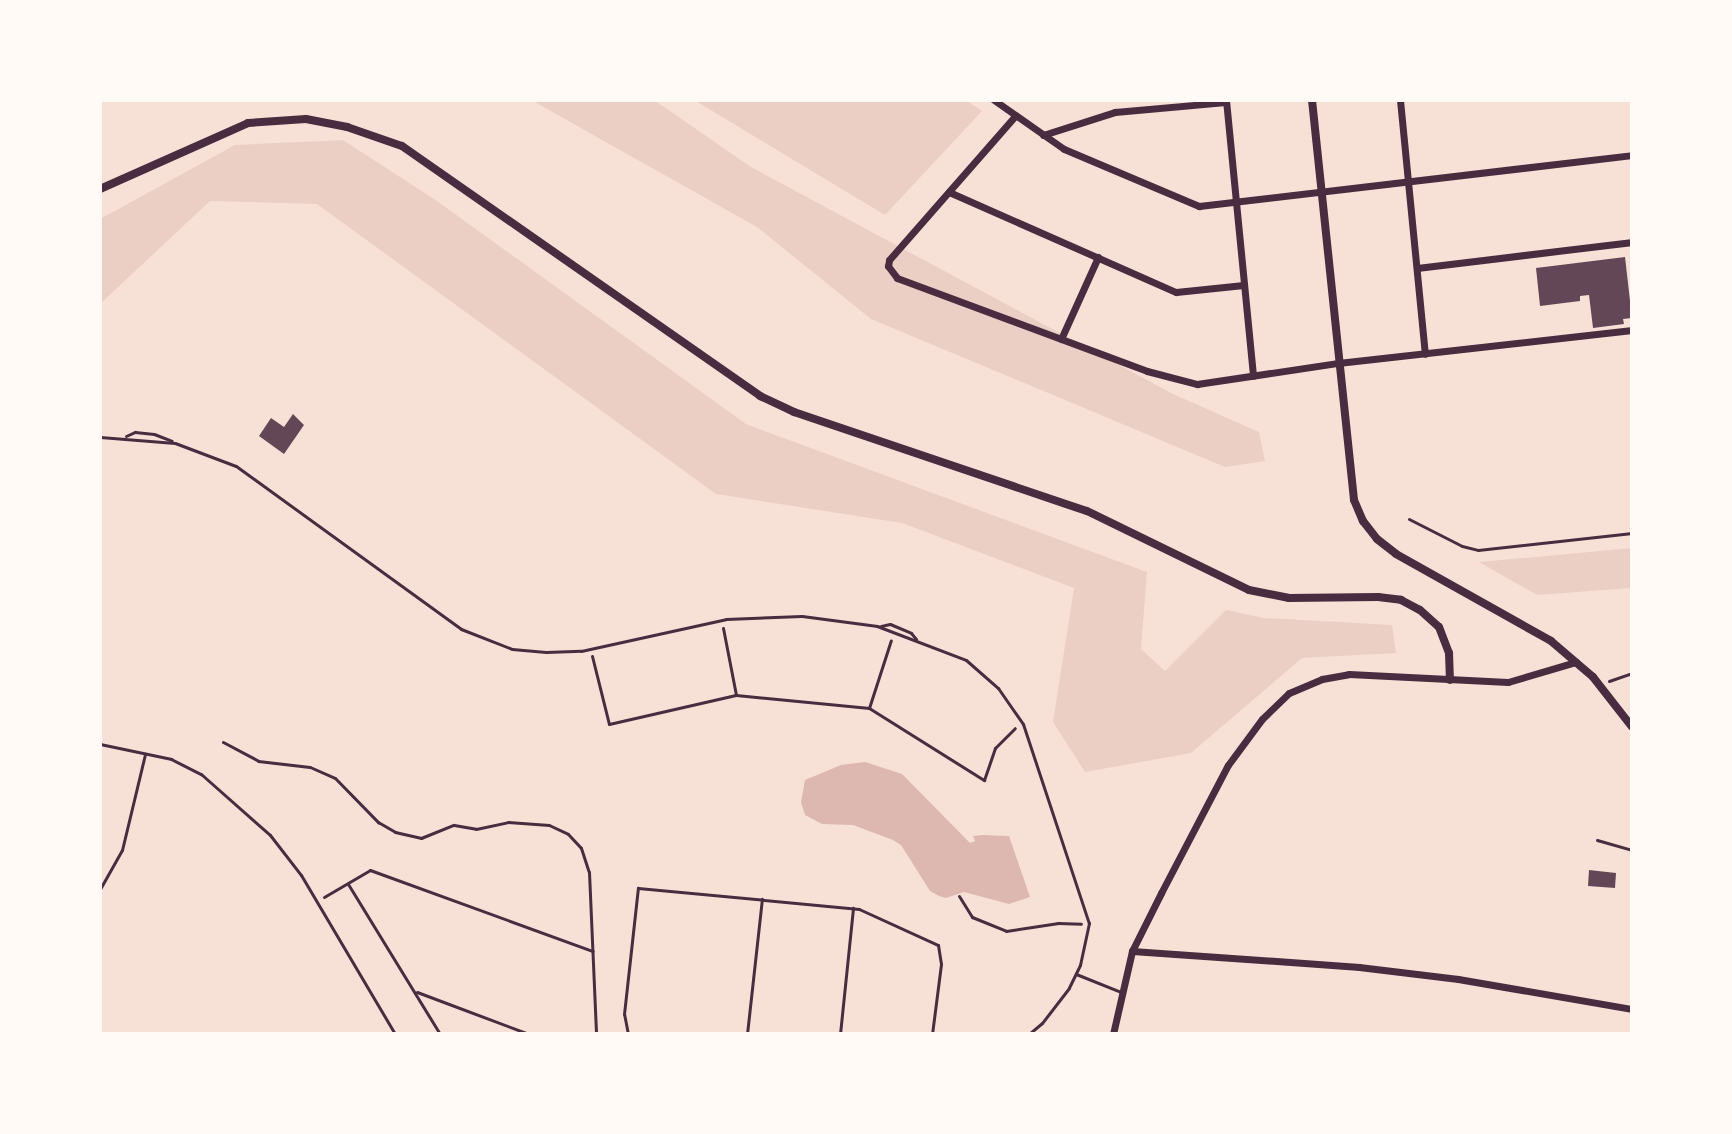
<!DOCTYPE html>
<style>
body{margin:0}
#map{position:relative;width:1732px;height:1134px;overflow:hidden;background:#f7e1d7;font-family:Inter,sans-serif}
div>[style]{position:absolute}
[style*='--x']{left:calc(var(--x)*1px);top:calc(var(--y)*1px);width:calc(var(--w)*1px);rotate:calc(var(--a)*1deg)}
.green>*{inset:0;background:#ebcfc5}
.water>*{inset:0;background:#dcb8b0}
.building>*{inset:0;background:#644757}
.path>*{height:3px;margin:-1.5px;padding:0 1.5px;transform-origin:1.5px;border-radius:1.5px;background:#4a2c40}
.service>*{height:3px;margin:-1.5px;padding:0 1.5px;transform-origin:1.5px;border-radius:1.5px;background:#4a2c40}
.minor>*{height:7px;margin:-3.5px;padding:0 3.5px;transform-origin:3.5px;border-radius:3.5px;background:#4a2c40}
.tertiary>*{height:8px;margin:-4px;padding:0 4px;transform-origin:4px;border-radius:4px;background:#4a2c40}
span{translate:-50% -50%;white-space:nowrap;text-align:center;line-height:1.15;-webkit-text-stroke:7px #fffaf5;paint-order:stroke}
.frame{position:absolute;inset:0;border:102px solid #fffaf5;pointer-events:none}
</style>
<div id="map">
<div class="green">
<div style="clip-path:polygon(531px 100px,654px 100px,751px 167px,1173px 394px,1259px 432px,1265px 461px,1225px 467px,871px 319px,757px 227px)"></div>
<div style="clip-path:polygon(694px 100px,966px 100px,982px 111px,885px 215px)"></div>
<div style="clip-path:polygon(343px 140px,437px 201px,746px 424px,1147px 572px,1141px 649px,1165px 671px,1226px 610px,1264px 618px,1392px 625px,1396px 653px,1302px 658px,1191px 753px,1085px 772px,1053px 722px,1074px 588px,902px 523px,716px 494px,317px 204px,210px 201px,100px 304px,100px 219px,235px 145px)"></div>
<div style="clip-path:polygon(1632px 548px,1632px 588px,1537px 595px,1479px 562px)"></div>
</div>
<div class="water">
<div style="clip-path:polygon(865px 762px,902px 774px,970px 843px,975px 841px,973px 836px,982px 835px,1009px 836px,1030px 897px,1009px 904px,964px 892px,946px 898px,939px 896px,930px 891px,901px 845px,893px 840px,853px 825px,822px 824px,805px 815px,801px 802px,805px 780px,841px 765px)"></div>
</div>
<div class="building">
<div style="clip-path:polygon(1625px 257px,1632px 318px,1623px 319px,1624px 324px,1593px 328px,1589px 295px,1580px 296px,1580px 301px,1540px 306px,1536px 268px)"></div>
<div style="clip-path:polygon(293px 414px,304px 425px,284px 454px,259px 436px,271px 418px,284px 427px)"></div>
<div style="clip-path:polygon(1589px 870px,1616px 873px,1615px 888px,1588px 886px)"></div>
</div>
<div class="path">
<div style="--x:1409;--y:519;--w:59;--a:27"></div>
<div style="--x:1462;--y:546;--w:16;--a:14"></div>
<div style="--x:1478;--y:550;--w:155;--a:-6.3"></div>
<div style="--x:723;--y:628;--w:68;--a:79"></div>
<div style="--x:592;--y:656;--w:70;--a:76"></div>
<div style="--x:609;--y:724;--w:130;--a:-12.9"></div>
<div style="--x:736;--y:695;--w:134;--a:5.6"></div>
<div style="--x:869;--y:708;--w:136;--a:32.1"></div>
<div style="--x:984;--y:780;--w:34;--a:-71"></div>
<div style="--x:995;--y:748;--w:28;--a:-45"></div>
<div style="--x:1609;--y:681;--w:24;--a:-19"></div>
<div style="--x:869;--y:708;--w:71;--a:-72.1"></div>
<div style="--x:223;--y:742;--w:40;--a:28"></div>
<div style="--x:258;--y:761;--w:52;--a:6.6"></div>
<div style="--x:310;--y:767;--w:27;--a:24"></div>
<div style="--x:335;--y:778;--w:62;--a:45.7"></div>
<div style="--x:378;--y:822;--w:20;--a:30"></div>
<div style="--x:395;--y:832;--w:27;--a:13"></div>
<div style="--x:421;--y:838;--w:35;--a:-22"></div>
<div style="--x:454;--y:825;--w:22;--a:10"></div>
<div style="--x:476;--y:829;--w:33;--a:-12"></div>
<div style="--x:508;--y:822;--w:41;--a:4.2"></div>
<div style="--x:549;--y:825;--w:21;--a:25"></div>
<div style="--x:568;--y:834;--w:19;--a:47"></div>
<div style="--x:581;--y:848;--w:25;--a:72"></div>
<div style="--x:589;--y:872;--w:162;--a:87.5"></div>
<div style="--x:348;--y:884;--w:176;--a:58.5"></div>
<div style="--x:959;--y:896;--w:25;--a:58"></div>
<div style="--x:972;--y:917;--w:37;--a:22"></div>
<div style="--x:1006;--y:931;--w:53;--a:-8.7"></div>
<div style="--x:1058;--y:923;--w:23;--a:2"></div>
<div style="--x:324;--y:897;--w:53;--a:-30.4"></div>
<div style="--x:370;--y:870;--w:237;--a:20"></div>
<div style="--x:417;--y:992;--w:120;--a:20.6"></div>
<div style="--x:628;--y:1034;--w:20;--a:-101"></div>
<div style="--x:624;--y:1014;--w:127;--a:-83.7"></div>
<div style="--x:638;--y:888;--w:222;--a:5.4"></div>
<div style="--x:859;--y:909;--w:87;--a:24.5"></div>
<div style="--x:938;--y:945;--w:19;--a:81"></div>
<div style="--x:941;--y:964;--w:71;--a:97.3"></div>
<div style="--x:747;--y:1034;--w:136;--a:-83.7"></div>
<div style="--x:840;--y:1034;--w:127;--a:-84.1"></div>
</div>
<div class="service">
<div style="--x:126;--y:436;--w:10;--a:-24"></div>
<div style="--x:135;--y:432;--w:19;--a:6"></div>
<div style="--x:154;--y:434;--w:19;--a:21"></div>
<div style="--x:100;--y:437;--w:75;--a:4.6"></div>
<div style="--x:175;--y:443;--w:65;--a:20.7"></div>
<div style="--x:236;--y:466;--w:278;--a:35.9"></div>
<div style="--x:461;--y:629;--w:55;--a:21.4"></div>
<div style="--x:512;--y:649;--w:34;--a:5"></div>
<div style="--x:546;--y:652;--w:35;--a:-2"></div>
<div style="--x:581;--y:651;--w:148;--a:-12.4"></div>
<div style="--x:726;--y:619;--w:76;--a:-2.3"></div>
<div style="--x:802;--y:616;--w:76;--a:7.6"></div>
<div style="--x:877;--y:626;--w:95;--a:20.9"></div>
<div style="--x:966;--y:660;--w:43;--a:41.2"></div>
<div style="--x:998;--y:688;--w:44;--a:55.2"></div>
<div style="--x:1023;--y:724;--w:210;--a:71.7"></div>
<div style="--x:1089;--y:923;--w:43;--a:102.1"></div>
<div style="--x:1080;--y:965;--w:25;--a:116"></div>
<div style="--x:1069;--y:988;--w:44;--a:127.6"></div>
<div style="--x:1042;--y:1023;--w:17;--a:140"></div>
<div style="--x:881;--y:626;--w:9;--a:-13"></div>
<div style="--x:890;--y:624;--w:23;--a:23"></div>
<div style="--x:911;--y:633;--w:8;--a:50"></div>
<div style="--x:100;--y:744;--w:73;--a:11.9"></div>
<div style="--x:171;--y:759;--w:34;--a:27"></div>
<div style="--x:201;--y:774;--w:92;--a:41.5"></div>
<div style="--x:270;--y:835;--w:51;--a:52.2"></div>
<div style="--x:301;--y:875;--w:185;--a:59.4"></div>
<div style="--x:1597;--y:840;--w:36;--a:16"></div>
<div style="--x:100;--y:889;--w:45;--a:-60.6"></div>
<div style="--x:122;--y:850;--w:99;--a:-76.5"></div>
<div style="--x:1076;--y:974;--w:48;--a:21.8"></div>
</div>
<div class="minor">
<div style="--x:994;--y:100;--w:85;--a:35"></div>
<div style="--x:1064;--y:149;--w:147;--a:22.9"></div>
<div style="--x:1199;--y:206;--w:436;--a:-6.7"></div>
<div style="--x:1226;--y:100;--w:277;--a:84.4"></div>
<div style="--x:1400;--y:100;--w:255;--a:84.4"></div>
<div style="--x:1015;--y:116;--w:191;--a:131.2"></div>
<div style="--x:889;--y:260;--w:6;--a:99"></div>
<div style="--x:888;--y:266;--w:15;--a:53"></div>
<div style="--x:897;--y:278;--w:267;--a:20.4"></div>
<div style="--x:1147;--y:371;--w:52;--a:14.6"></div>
<div style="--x:1197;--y:384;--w:143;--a:-8.5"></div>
<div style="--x:1338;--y:363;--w:296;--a:-6.4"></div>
<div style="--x:1043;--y:135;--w:76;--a:-17.7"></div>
<div style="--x:1115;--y:112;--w:111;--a:-5.1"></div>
<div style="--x:949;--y:192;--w:248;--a:23.8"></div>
<div style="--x:1176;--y:292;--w:68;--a:-5.9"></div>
<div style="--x:1417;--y:268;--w:217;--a:-6.9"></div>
<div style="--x:1061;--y:339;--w:90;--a:-65.7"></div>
<div style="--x:1132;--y:951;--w:228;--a:4"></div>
<div style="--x:1359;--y:967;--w:100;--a:6.9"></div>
<div style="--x:1458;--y:979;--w:177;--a:9.8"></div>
<div style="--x:1113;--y:1034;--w:85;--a:-77.1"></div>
<div style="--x:1132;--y:951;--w:65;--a:-63.4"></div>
<div style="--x:1161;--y:893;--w:144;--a:-62.4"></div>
<div style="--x:1228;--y:765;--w:57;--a:-53.5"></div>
<div style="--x:1262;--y:719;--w:37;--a:-44"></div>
<div style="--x:1289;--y:693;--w:36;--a:-23"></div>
<div style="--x:1322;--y:679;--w:27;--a:-10"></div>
<div style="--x:1349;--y:674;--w:159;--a:2.9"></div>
<div style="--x:1508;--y:682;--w:71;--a:-16.4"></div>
</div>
<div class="tertiary">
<div style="--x:1312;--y:100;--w:402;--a:84"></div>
<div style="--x:1354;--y:500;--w:23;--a:67"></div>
<div style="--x:1363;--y:521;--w:23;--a:52"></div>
<div style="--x:1377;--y:539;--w:24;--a:38"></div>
<div style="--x:1396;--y:554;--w:178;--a:29.3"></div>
<div style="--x:1551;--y:641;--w:55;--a:40.6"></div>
<div style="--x:1593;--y:677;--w:63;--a:52"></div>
<div style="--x:100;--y:189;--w:162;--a:-24"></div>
<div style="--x:248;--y:123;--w:58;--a:-3.9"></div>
<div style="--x:306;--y:119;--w:42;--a:11"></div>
<div style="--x:347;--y:127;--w:58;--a:19.1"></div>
<div style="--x:402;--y:146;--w:437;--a:34.9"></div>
<div style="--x:760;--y:396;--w:38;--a:25"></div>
<div style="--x:794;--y:412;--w:309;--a:18.7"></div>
<div style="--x:1087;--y:511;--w:180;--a:26"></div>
<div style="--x:1249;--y:590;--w:41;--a:11.3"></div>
<div style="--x:1289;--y:598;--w:89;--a:-0.6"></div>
<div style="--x:1378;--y:597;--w:23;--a:7"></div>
<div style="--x:1401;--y:600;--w:21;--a:28"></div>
<div style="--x:1420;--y:610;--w:25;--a:42"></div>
<div style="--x:1439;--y:627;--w:28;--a:69"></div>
<div style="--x:1449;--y:653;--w:27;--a:88"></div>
</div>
<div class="frame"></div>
</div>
